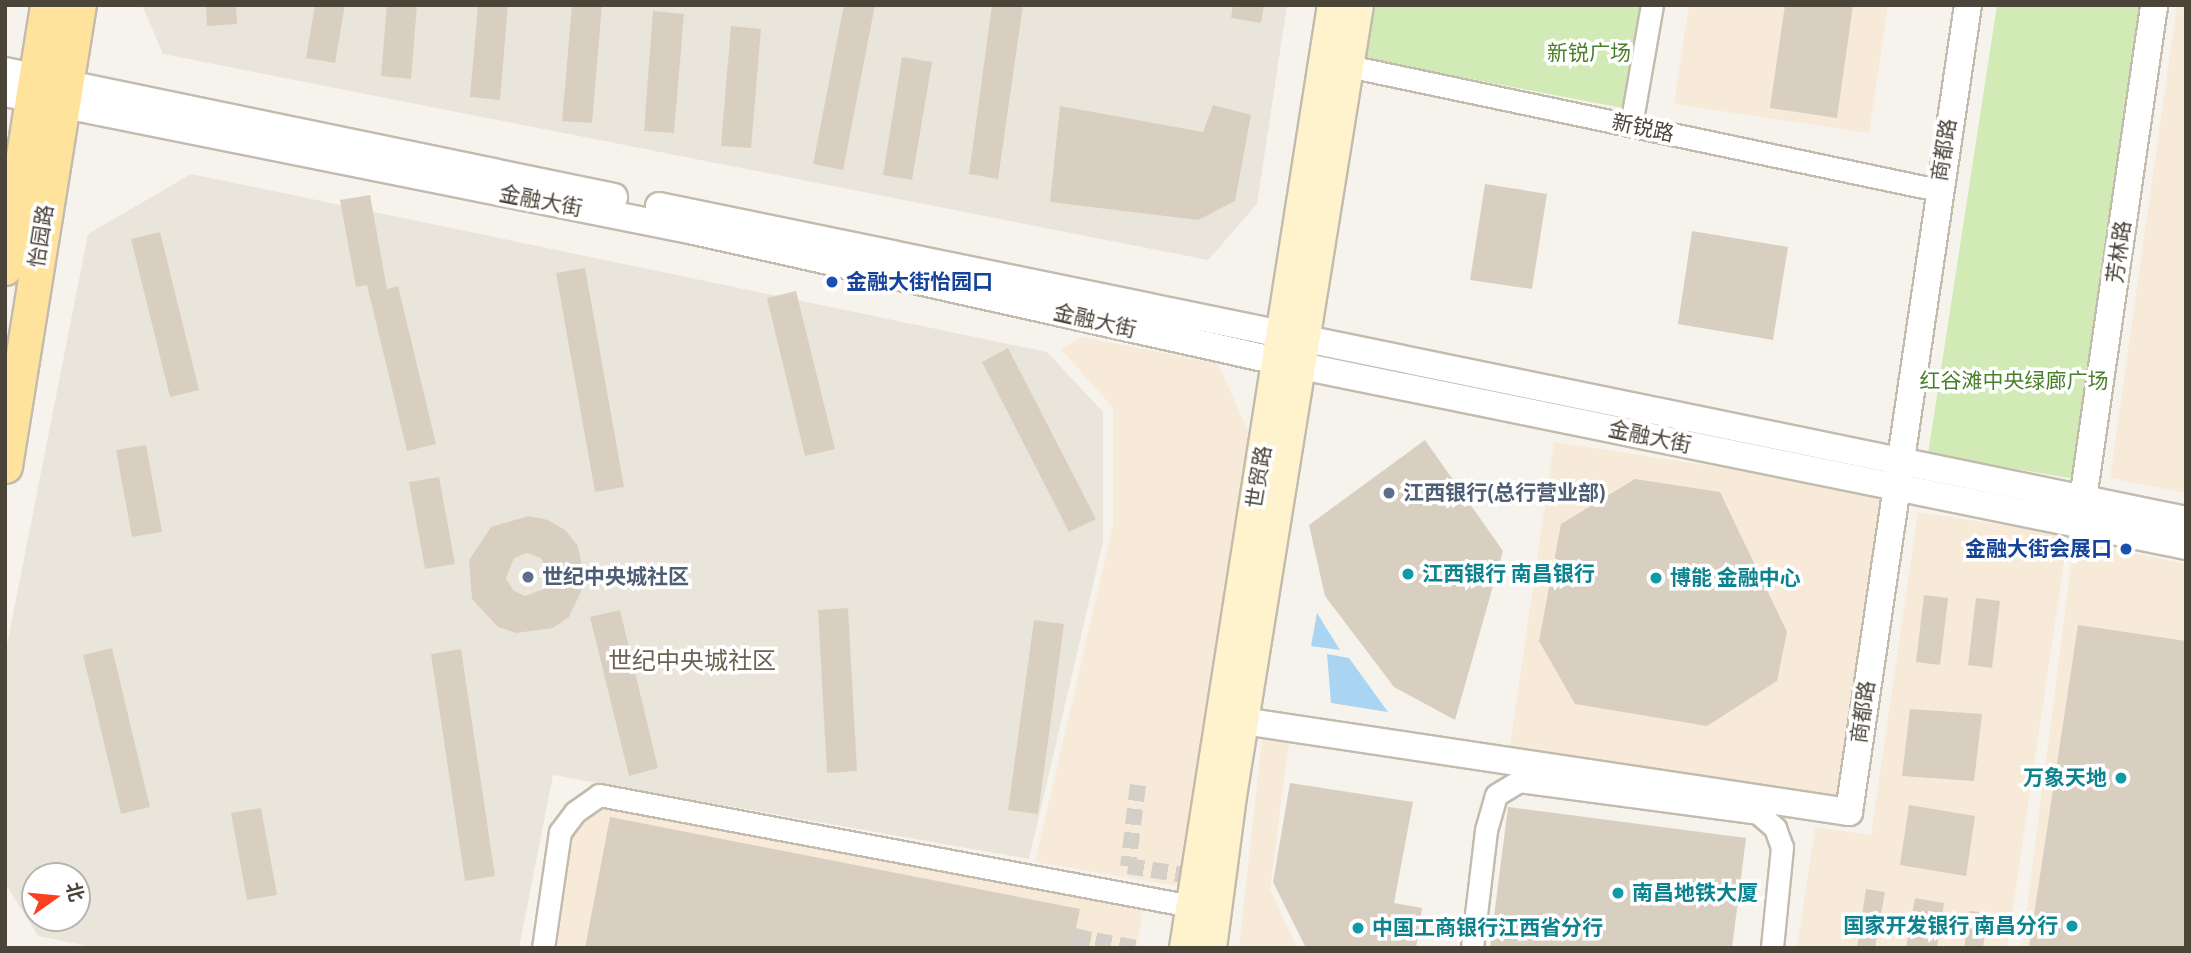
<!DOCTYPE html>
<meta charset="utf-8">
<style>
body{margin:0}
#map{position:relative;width:2191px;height:953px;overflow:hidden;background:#f6f3ec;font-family:Cabin,"Noto Sans SC",sans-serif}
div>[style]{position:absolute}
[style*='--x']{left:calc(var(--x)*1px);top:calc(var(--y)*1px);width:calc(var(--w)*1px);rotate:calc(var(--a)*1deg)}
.residential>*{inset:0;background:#eae5da}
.commercial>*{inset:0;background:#f7ead8}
.green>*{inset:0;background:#d2eab5}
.water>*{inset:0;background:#a9d4f2}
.building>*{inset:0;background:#d8cfc1}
.pedestrian-tunnel>*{height:16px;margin-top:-8px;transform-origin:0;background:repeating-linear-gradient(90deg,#d4d0c8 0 16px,transparent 0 24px)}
.roads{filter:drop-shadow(2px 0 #c2bbae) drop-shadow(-2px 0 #c2bbae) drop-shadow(0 2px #c2bbae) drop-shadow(0 -2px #c2bbae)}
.minor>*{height:21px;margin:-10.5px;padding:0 10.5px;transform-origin:10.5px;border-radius:10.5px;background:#fff}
.tertiary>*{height:26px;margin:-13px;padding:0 13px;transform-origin:13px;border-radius:13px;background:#fff}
.secondary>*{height:30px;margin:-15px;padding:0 15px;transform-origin:15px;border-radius:15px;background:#fff3cd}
.primary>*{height:33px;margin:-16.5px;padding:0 16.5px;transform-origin:16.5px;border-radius:16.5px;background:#ffe39c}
.dots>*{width:19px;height:19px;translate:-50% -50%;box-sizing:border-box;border:4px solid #fff;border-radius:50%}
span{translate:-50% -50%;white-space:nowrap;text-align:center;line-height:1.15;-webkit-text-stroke:7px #fff;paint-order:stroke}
.park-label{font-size:21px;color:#4a7f2a}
.street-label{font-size:21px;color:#4b4439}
.transit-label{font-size:21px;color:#164399;font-weight:700}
.left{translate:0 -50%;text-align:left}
.right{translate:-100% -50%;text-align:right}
.service-label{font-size:21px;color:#4e5e75;font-weight:700}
.culture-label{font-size:21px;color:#0d838f;font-weight:700}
.quarter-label{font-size:24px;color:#6e6250}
.frame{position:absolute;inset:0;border:7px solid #4b4439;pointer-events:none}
.north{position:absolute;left:21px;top:862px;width:70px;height:70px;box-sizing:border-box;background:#fff;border:2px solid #b7b4b0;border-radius:50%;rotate:75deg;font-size:19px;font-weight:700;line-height:28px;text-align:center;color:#4b4439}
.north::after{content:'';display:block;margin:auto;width:24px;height:32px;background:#fc3f1d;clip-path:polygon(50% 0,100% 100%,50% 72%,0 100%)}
</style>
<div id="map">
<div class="residential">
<div style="clip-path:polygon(142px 5px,1287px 5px,1257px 204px,1208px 260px,163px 54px)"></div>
<div style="clip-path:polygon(evenodd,191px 174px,1047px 352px,1103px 412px,1103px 542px,1029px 859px,553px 775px,519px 948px,97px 948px,38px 936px,5px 883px,5px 655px,88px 234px,191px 174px,35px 876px,77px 876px,77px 918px,35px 918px,35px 876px)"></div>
</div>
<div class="commercial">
<div style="clip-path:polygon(1689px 5px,1888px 5px,1869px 133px,1674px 104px)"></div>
<div style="clip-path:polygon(2177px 5px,2186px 5px,2186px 493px,2110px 478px)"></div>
<div style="clip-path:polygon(1083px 337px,1218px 364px,1251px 437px,1184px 887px,1035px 862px,1113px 525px,1113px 408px,1061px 349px)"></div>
<div style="clip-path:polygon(1554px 442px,1884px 492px,1840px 796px,1510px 746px)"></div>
<div style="clip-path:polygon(1918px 512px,2068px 535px,2007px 948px,1797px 948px,1815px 827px,1871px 835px)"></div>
<div style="clip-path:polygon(2074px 541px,2186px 564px,2186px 948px,2022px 948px)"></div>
<div style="clip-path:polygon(1262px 739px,1289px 742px,1270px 889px,1297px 948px,1239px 948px)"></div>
<div style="clip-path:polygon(603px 801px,1143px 907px,1137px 948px,534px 948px,566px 836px)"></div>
</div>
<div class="green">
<div style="clip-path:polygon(1371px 5px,1647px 5px,1628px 109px,1361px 58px)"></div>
<div style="clip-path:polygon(1997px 5px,2140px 5px,2075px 479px,1928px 454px)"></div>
</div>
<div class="water">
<div style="clip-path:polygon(1317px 613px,1340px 650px,1311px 646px)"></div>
<div style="clip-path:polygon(1327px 654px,1349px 658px,1388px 712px,1331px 703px)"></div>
</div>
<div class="building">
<div style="clip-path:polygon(206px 5px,236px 5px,237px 24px,207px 26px)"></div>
<div style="clip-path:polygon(315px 5px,345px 5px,335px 63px,306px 58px)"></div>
<div style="clip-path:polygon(387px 5px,417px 5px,411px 79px,381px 76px)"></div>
<div style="clip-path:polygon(478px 5px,508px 5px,500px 100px,470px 97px)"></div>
<div style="clip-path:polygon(572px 5px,602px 5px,592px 123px,562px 121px)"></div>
<div style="clip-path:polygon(844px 5px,875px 5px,843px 170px,813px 164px)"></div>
<div style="clip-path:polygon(992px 5px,1023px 5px,998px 179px,969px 174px)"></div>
<div style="clip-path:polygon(1233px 5px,1264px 5px,1261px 23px,1231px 18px)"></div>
<div style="clip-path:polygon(1785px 5px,1853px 5px,1837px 118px,1770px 108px)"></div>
<div style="clip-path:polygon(653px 11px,684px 14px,674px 133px,644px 131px)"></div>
<div style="clip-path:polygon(731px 26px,761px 29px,751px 148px,721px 146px)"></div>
<div style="clip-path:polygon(902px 57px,932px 62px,912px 180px,883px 175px)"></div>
<div style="clip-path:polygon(1213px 105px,1251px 115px,1235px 201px,1198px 220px,1050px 202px,1060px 106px,1203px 132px)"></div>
<div style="clip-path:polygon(1485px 184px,1547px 194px,1532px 289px,1470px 280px)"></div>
<div style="clip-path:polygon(370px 195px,387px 289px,398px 286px,436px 444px,407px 451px,367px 285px,356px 287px,340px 200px)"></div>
<div style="clip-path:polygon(1692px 231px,1788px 247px,1773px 340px,1678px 324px)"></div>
<div style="clip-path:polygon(160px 232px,199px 390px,170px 397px,131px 239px)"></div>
<div style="clip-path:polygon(585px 268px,624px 487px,595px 492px,556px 273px)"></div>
<div style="clip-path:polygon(796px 291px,835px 449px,805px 456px,767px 298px)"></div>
<div style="clip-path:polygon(1008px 348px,1096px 519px,1069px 532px,982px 362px)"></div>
<div style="clip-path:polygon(1425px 440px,1503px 551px,1455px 720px,1394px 687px,1325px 596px,1309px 525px)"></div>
<div style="clip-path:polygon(146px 445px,162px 532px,132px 537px,116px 450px)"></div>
<div style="clip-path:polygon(439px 477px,455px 564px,425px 569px,409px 482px)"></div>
<div style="clip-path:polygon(1635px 479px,1720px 492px,1787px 632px,1777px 681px,1707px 726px,1575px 704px,1539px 641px,1561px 524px)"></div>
<div style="clip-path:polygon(evenodd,529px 516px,548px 520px,565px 530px,578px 546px,585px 583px,569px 617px,553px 628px,516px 633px,498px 627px,472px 599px,469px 560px,491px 527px,529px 516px,527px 553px,541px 558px,549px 576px,544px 589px,525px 596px,513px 590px,506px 578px,514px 558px,527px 553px)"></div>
<div style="clip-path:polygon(1924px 595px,1948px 598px,1940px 665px,1916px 662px)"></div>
<div style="clip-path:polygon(1976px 598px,2000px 601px,1992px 668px,1968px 665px)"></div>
<div style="clip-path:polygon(848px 608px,857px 771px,827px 773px,818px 610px)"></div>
<div style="clip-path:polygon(620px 610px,658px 768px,629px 776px,590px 617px)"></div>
<div style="clip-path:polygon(1034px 620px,1064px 624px,1038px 814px,1008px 810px)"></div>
<div style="clip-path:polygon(2078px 625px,2186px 641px,2186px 948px,2029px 948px)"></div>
<div style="clip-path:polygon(112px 648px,150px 807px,121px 814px,83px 655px)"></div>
<div style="clip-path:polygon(461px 649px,495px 876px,465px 881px,431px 654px)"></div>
<div style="clip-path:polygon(1910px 709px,1982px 714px,1974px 781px,1902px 776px)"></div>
<div style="clip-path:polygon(1290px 783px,1413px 802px,1394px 903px,1422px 908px,1416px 948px,1306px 948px,1273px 882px)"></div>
<div style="clip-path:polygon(1909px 805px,1975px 816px,1966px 876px,1900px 865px)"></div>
<div style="clip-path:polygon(1508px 807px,1746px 838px,1732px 948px,1490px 948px)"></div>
<div style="clip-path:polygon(261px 808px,277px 895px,247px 900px,231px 813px)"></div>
<div style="clip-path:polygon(610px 817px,1080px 909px,1076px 928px,1092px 932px,1089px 948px,585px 948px)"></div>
<div style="clip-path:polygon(1866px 889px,1885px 892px,1875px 948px,1857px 948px)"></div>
<div style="clip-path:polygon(1915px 898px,1944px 903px,1937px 948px,1906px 948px)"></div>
<div style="clip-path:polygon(1970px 911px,1988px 913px,1983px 948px,1964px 948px)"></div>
</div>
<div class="pedestrian-tunnel">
<div style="--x:1138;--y:785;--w:82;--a:97"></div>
<div style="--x:1128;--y:866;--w:76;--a:9.1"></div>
<div style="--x:1072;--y:936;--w:65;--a:10.6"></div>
</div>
<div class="roads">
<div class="minor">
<div style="--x:1348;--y:66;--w:603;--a:11.87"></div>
<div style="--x:1631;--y:125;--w:122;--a:-80.1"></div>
<div style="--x:543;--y:948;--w:117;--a:-81.7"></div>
<div style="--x:560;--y:832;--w:25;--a:-53"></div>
<div style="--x:575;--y:812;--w:29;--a:-35"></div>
<div style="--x:599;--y:795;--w:602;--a:10.62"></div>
<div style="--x:1472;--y:948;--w:119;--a:-83.2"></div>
<div style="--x:1486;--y:830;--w:36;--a:-74"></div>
<div style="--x:1496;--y:795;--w:27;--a:-31"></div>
<div style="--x:1519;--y:781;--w:241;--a:7.6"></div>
<div style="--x:1758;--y:813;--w:23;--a:41"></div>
<div style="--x:1775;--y:828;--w:20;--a:70"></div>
<div style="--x:1782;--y:847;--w:101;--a:95.7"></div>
</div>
<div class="tertiary">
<div style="--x:5;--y:71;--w:622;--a:11.69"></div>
<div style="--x:5;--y:93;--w:703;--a:11.33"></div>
<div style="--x:694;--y:231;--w:597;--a:12.57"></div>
<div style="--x:1277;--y:361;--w:928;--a:11.5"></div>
<div style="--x:659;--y:206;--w:1559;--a:11.62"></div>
<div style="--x:2083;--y:499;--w:499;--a:-81.8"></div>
<div style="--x:1243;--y:721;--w:613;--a:8.54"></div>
<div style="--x:1849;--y:812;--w:816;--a:-81.61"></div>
</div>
<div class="secondary">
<div style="--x:1185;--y:948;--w:955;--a:-81.08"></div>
<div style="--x:1211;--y:948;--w:153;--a:-82.5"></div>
<div style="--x:1231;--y:796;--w:801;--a:-80.88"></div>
</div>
<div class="primary">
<div style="--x:5;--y:268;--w:266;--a:-80.9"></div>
<div style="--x:5;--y:466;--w:467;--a:-80.9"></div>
</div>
</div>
<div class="dots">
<div style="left:832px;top:282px;background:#1a4fb4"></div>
<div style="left:1389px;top:493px;background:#5c6f8a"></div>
<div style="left:2126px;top:549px;background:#1a4fb4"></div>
<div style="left:1408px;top:574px;background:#0f9aa8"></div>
<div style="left:528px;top:577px;background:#5c6f8a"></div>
<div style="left:1656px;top:578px;background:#0f9aa8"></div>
<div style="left:2121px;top:778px;background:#0f9aa8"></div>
<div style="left:1618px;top:893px;background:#0f9aa8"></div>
<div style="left:2072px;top:926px;background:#0f9aa8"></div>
<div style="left:1358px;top:928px;background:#0f9aa8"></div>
</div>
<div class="park-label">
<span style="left:1589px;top:53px">新锐广场</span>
<span style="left:2014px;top:381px">红谷滩中央绿廊广场</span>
</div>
<div class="street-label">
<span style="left:1643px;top:128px;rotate:12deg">新锐路</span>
<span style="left:1944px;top:150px;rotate:-81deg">商都路</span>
<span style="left:541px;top:201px;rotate:11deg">金融大街</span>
<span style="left:41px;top:236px;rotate:-81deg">怡园路</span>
<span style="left:2119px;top:252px;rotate:-82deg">芳林路</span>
<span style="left:1095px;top:321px;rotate:13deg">金融大街</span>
<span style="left:1650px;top:437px;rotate:12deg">金融大街</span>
<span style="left:1259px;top:477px;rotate:-81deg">世贸路</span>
<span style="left:1863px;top:712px;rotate:-82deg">商都路</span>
</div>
<div class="transit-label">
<span class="left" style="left:846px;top:282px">金融大街怡园口</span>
<span class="right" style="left:2112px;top:549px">金融大街会展口</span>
</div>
<div class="service-label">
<span class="left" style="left:1403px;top:493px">江西银行(总行营业部)</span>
<span class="left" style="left:542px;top:577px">世纪中央城社区</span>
</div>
<div class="culture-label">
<span class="left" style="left:1422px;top:574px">江西银行 南昌银行</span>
<span class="left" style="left:1670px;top:578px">博能 金融中心</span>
<span class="right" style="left:2107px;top:778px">万象天地</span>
<span class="left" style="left:1632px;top:893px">南昌地铁大厦</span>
<span class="right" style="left:2058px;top:926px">国家开发银行 南昌分行</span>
<span class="left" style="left:1372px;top:928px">中国工商银行江西省分行</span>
</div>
<div class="quarter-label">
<span style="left:692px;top:661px">世纪中央城社区</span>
</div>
<div class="frame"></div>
<div class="north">北</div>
</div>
